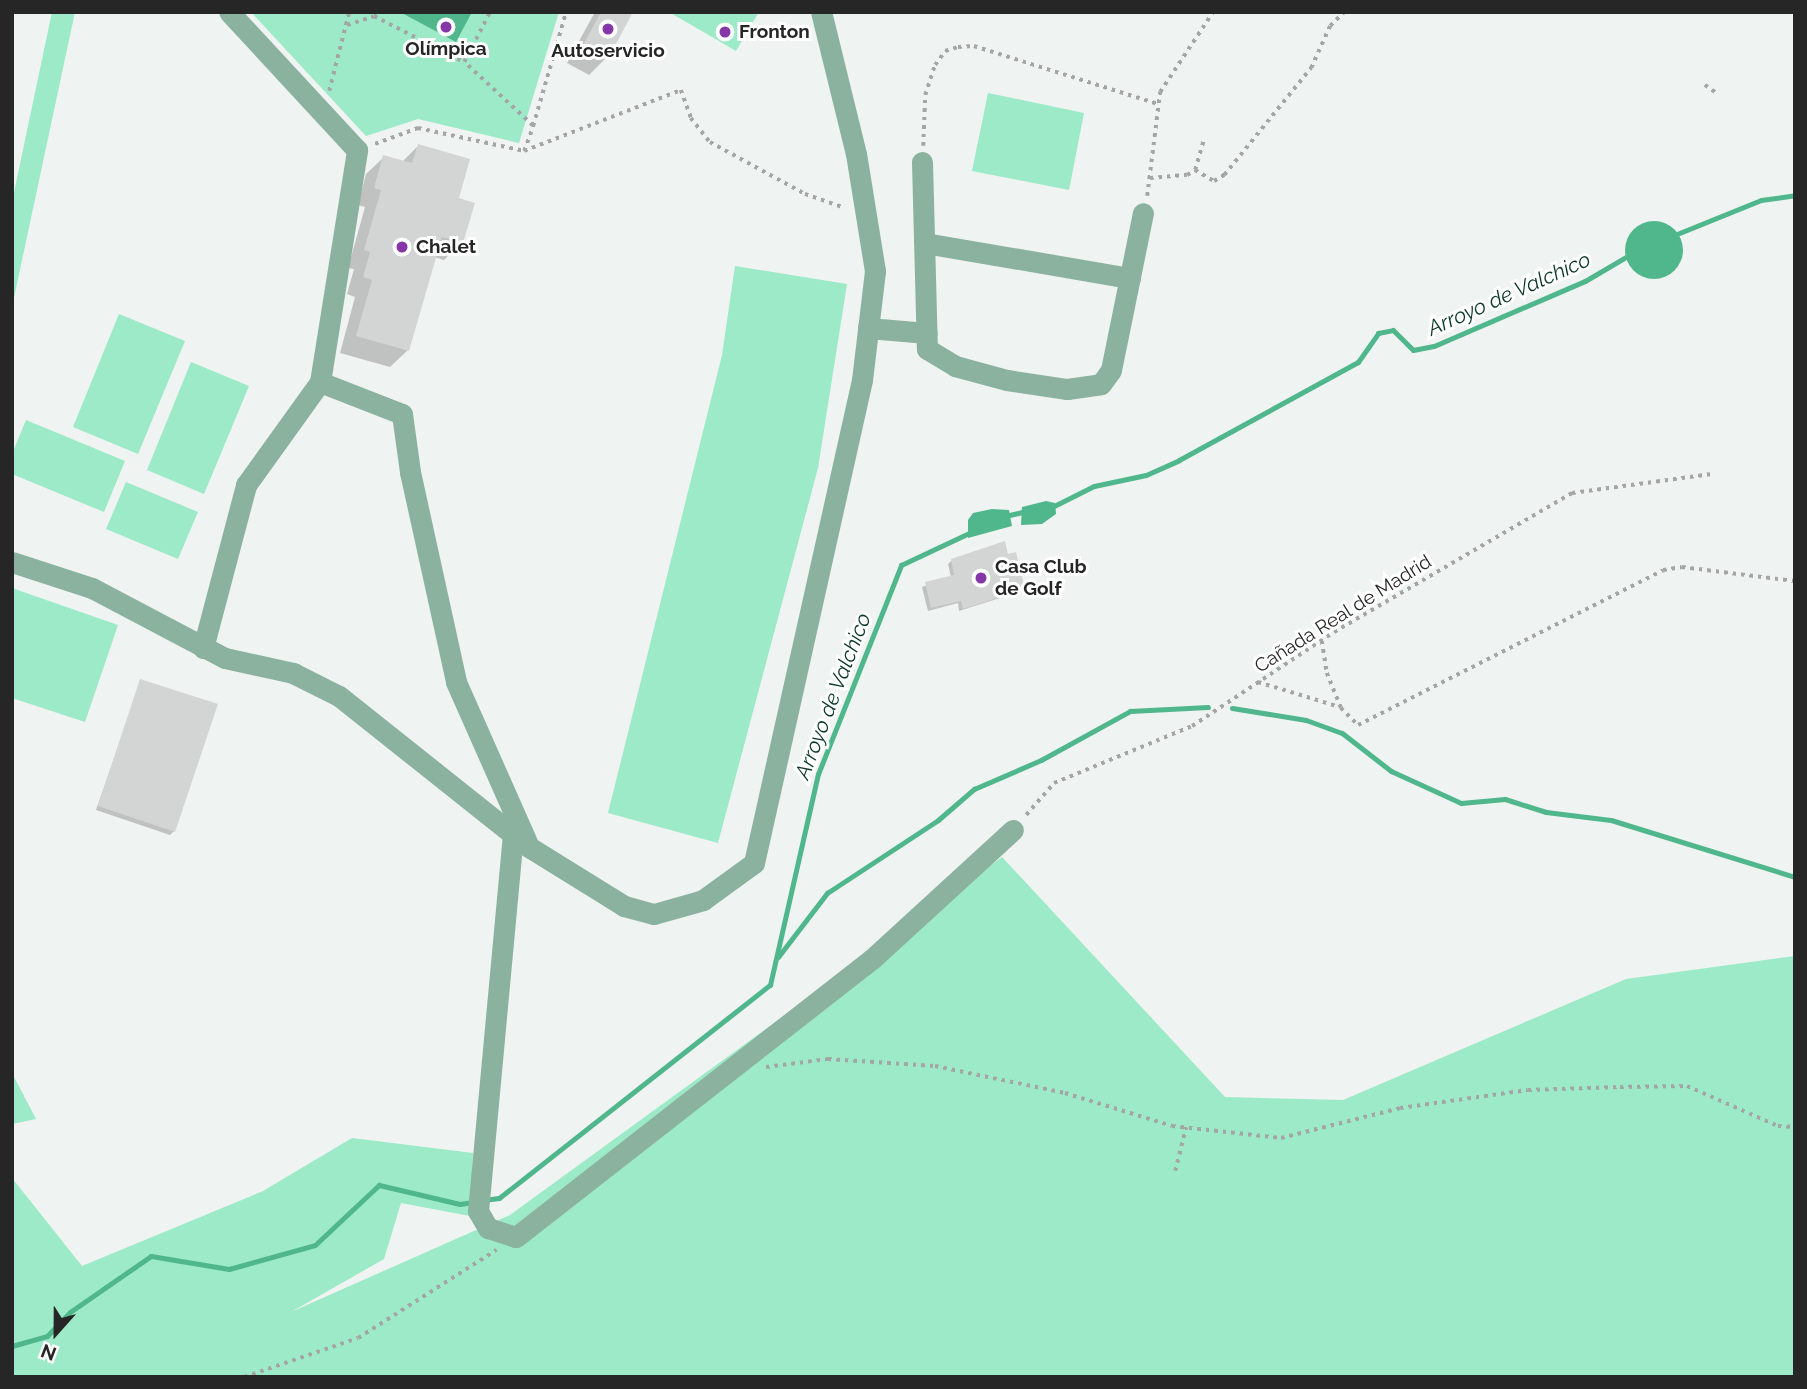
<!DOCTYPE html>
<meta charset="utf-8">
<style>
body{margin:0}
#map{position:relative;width:1807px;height:1389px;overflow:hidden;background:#eff3f1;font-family:Raleway,sans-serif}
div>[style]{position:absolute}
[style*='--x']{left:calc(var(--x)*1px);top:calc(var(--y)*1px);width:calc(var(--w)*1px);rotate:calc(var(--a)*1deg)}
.green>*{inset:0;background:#9ceac7}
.water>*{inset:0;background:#50b78d}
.round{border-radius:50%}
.shadow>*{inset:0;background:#0003}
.stream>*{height:5px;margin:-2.5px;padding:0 2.5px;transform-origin:2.5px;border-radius:2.5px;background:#50b78d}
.building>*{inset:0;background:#d2d5d3}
.path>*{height:3.5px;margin-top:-1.75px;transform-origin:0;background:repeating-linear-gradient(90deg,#a3a6a5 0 3.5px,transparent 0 8.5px)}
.minor>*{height:21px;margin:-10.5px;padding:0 10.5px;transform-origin:10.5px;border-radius:10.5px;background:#8ab29f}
.dots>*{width:19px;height:19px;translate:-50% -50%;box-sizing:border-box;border:4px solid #fff;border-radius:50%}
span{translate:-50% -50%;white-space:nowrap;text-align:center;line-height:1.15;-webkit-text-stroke:6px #fff;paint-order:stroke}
.poi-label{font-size:19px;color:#252625;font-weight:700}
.left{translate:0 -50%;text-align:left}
.street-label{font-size:19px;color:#252625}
.water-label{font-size:21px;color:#0a3827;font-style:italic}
.frame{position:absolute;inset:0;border:14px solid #252625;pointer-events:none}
.north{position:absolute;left:21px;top:1298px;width:70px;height:70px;-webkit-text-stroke:5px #fff;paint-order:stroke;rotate:201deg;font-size:19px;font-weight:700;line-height:28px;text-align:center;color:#252625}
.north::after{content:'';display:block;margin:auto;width:24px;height:32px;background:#252625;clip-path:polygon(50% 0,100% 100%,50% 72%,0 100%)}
</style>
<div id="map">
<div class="green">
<div style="clip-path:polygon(52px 12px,75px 12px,12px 307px,12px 202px)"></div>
<div style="clip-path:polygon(251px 12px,559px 12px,519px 143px,418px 119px,366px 136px)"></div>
<div style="clip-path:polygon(669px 12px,759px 12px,736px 51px)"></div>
<div style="clip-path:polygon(988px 93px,1084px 113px,1069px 190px,972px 171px)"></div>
<div style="clip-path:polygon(735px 266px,847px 284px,818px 468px,718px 843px,608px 813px,722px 355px)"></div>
<div style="clip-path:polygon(119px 314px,185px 341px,138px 454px,73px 427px)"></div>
<div style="clip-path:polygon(191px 362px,249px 386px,204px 494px,147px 470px)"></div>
<div style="clip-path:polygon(26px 420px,125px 461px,104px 512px,12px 474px,12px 454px)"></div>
<div style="clip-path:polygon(126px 482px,198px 512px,178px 559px,106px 529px)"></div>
<div style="clip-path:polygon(12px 588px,118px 625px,85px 722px,12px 698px)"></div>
<div style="clip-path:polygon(1002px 857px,1225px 1097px,1343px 1100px,1626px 979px,1795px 956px,1795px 1377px,12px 1377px,12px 1178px,82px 1266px,263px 1191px,352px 1138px,473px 1153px,470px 1216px,401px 1203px,384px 1259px,291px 1312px,510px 1215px)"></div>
<div style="clip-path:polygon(12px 1073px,36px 1119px,12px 1124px)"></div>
</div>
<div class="water">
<div style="clip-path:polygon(400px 12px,472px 12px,456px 42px)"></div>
<div class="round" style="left:1625px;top:221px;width:58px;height:58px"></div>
<div style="clip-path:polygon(1046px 501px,1055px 503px,1056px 514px,1042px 524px,1021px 525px,1022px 507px)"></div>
<div style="clip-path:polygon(992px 509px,1009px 510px,1012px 526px,968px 538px,968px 520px,973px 513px)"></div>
</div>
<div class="shadow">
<div style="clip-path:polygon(595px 12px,631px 12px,606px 58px,589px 75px,567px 63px)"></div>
<div style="clip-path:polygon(418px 146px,457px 199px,462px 242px,444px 260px,434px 257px,408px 350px,390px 367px,340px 353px,355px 297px,347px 294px,354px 269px,348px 268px,365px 207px,358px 205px,366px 174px,384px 157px,402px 162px)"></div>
<div style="clip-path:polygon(1007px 556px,1023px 589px,1019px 592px,959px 611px,958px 603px,928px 611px,922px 587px,951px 577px,948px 564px,951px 561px)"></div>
<div style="clip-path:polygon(141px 681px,174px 831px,170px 835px,96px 810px)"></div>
</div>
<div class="stream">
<div style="--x:1672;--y:236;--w:96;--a:-22"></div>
<div style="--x:1761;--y:200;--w:34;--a:-8"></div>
<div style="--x:1050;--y:508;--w:49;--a:-26.6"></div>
<div style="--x:1094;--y:486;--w:53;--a:-11.9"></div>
<div style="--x:1146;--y:475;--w:36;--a:-24"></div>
<div style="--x:1179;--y:460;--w:204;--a:-28.7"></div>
<div style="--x:1358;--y:362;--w:35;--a:-55"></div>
<div style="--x:1378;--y:333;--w:15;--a:-11"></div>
<div style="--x:1393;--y:330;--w:28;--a:45"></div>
<div style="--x:1413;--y:350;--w:21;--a:-11"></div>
<div style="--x:1434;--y:346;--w:164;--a:-23.3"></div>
<div style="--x:1585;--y:281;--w:53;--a:-30.4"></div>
<div style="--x:1005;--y:516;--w:22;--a:-13"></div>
<div style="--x:1232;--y:708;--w:75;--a:9.2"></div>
<div style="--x:1306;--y:720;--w:38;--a:20"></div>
<div style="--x:1342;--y:733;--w:62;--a:37.8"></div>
<div style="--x:1391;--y:771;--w:77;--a:24.6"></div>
<div style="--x:1461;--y:803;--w:44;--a:-5.2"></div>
<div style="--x:1505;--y:799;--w:43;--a:17.6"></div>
<div style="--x:1546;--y:812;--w:65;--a:7"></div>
<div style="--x:1611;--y:820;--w:193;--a:17.2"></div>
<div style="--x:778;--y:957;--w:81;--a:-52.6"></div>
<div style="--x:827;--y:893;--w:133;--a:-33.3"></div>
<div style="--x:938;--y:820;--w:48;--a:-40.7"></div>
<div style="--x:974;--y:789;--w:73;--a:-23.4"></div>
<div style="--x:1041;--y:760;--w:102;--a:-28.8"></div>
<div style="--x:1130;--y:711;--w:78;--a:-2.9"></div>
<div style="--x:483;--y:1200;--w:16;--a:-7"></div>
<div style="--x:499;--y:1198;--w:345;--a:-38.2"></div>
<div style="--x:770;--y:985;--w:216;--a:-77.2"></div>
<div style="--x:818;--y:774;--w:225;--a:-68.3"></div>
<div style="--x:901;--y:565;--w:77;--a:-25.2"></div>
<div style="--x:12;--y:1346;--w:36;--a:-16"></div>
<div style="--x:47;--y:1336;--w:33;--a:-46"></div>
<div style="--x:70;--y:1312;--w:98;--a:-34.7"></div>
<div style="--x:151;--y:1256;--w:79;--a:9.5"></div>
<div style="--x:229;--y:1269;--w:89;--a:-15.6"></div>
<div style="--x:315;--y:1245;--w:88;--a:-43.2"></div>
<div style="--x:379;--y:1185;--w:83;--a:13.2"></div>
<div style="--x:460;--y:1204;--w:13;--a:-9"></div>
</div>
<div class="building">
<div style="clip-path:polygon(601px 12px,633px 12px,608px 59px,583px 45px)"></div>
<div style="clip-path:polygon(418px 144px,470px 159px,459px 198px,475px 203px,463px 243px,442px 237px,409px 351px,356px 336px,372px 280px,363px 277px,370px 252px,364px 250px,381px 190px,374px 188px,383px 155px,412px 163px)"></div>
<div style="clip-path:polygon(1005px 541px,1008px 554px,1016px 552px,1025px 589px,963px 609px,961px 601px,931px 608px,925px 582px,954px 575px,951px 559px)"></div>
<div style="clip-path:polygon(140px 679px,218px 704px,175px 832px,98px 806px)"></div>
</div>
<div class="path">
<div style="--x:376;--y:12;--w:4;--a:117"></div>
<div style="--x:374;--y:16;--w:101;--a:27.1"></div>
<div style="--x:464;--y:62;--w:56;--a:-62.5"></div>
<div style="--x:347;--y:25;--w:28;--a:-18"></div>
<div style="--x:1705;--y:85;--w:16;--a:35"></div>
<div style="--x:329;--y:91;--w:81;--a:-75.8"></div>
<div style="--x:533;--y:126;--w:119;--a:-73.9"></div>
<div style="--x:375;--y:144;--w:46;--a:-20.4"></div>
<div style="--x:418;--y:128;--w:108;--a:12.2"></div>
<div style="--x:524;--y:151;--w:27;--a:-70"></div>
<div style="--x:533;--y:126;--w:94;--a:-137.2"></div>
<div style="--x:923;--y:146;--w:51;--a:-87.8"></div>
<div style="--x:925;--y:95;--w:32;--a:-72"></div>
<div style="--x:935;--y:65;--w:17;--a:-54"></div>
<div style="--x:945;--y:51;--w:14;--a:-17"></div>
<div style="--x:958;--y:47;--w:16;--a:-4"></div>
<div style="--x:974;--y:46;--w:193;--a:17.5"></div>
<div style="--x:524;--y:151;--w:168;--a:-21.2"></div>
<div style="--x:681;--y:90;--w:30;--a:70"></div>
<div style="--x:691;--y:118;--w:31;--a:52"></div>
<div style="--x:710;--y:142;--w:108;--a:28.7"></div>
<div style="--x:805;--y:194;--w:42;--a:19.3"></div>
<div style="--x:1195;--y:170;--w:22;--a:30"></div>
<div style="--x:1214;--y:181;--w:12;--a:-31"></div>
<div style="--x:1224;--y:175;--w:138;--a:-50.9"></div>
<div style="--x:1311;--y:68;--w:46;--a:-65.7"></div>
<div style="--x:1330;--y:26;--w:20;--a:-45"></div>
<div style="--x:1150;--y:178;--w:37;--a:-5"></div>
<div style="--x:1187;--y:175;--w:9;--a:-32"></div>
<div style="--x:1195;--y:170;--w:33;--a:-74"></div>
<div style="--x:1147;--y:196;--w:105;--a:-82.9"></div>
<div style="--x:1160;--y:92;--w:96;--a:-56.5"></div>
<div style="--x:1322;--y:641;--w:32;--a:81"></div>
<div style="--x:1327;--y:673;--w:38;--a:68"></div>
<div style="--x:1341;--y:708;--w:24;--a:45"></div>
<div style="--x:1358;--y:725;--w:342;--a:-26.9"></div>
<div style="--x:1663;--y:570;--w:19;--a:-9"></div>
<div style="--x:1682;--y:567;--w:114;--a:7.1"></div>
<div style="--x:1258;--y:682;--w:86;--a:17"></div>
<div style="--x:1026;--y:815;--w:43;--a:-48.8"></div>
<div style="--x:1054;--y:783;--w:149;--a:-22.4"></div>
<div style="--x:1192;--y:726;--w:170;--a:-33.5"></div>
<div style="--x:1334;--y:632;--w:276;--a:-30.3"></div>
<div style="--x:1572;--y:493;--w:141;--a:-7.7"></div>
<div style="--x:766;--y:1067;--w:63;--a:-7.4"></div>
<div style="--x:828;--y:1059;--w:107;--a:3.7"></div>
<div style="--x:935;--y:1066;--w:133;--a:11.7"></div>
<div style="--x:1065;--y:1093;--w:112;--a:17.1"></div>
<div style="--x:1172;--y:1126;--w:110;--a:6.3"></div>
<div style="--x:1281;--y:1138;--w:123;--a:-14.1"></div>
<div style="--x:1400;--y:1108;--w:129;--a:-8"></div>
<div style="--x:1528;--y:1090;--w:92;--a:-1.9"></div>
<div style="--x:1620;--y:1087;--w:67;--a:-0.9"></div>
<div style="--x:1687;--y:1086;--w:99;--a:23.7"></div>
<div style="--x:1778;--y:1126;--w:17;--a:3"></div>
<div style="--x:1175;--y:1171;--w:45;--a:-76"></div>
<div style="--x:244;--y:1377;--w:120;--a:-18.9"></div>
<div style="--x:358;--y:1338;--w:164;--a:-32.5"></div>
</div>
<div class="minor">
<div style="--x:922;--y:162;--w:187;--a:88.5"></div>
<div style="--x:927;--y:349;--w:33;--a:31"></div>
<div style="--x:955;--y:366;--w:54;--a:15.1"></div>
<div style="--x:1007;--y:380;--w:61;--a:8.5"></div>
<div style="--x:1067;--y:389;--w:34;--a:-8"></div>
<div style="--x:1101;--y:384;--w:17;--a:-54"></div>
<div style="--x:1111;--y:370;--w:160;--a:-78.5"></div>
<div style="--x:925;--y:243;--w:208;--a:9.7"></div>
<div style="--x:868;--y:328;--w:59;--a:4.8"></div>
<div style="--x:320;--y:382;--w:88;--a:21.3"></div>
<div style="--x:402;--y:414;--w:59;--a:82.1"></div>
<div style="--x:410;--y:472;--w:215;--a:77.6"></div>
<div style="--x:456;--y:682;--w:175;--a:66.1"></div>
<div style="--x:12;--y:562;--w:84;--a:18"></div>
<div style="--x:92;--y:588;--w:150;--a:27.8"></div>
<div style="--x:225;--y:658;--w:70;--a:12.4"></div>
<div style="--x:293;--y:673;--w:51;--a:26.6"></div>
<div style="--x:339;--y:696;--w:243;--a:38.5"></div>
<div style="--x:529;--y:847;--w:112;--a:31.8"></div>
<div style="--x:624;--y:906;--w:31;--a:15"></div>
<div style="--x:654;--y:914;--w:51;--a:-15.9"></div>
<div style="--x:703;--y:900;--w:63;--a:-36"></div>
<div style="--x:754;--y:863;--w:495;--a:-77.4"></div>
<div style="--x:862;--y:380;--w:110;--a:-83.2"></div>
<div style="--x:875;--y:271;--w:119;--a:-99.2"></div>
<div style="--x:856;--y:154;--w:146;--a:-103.8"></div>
<div style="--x:203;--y:648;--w:169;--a:-75.2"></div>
<div style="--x:246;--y:485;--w:127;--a:-54.3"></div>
<div style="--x:320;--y:382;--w:235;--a:-80.9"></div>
<div style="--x:357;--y:150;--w:188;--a:-132.8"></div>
<div style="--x:513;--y:834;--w:379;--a:95.3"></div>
<div style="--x:478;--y:1211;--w:20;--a:60"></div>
<div style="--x:488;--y:1228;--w:29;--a:18"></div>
<div style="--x:516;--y:1237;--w:452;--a:-38"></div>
<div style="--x:872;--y:959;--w:191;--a:-42.5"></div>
</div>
<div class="dots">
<div style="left:446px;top:27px;background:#8637a7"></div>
<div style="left:608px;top:29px;background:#8637a7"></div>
<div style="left:725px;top:32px;background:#8637a7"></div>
<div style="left:402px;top:247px;background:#8637a7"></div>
<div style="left:981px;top:578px;background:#8637a7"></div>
</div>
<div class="poi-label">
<span class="left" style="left:739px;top:32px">Fronton</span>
<span style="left:446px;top:49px">Olímpica</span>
<span style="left:608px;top:51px">Autoservicio</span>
<span class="left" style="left:416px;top:247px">Chalet</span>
<span class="left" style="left:995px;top:578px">Casa Club<br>de Golf</span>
</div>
<div class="street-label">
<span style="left:1343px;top:614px;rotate:-32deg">Cañada Real de Madrid</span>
</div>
<div class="water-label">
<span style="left:1509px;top:294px;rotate:-24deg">Arroyo de Valchico</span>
<span style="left:833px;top:696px;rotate:-69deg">Arroyo de Valchico</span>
</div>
<div class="frame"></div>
<div class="north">N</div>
</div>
